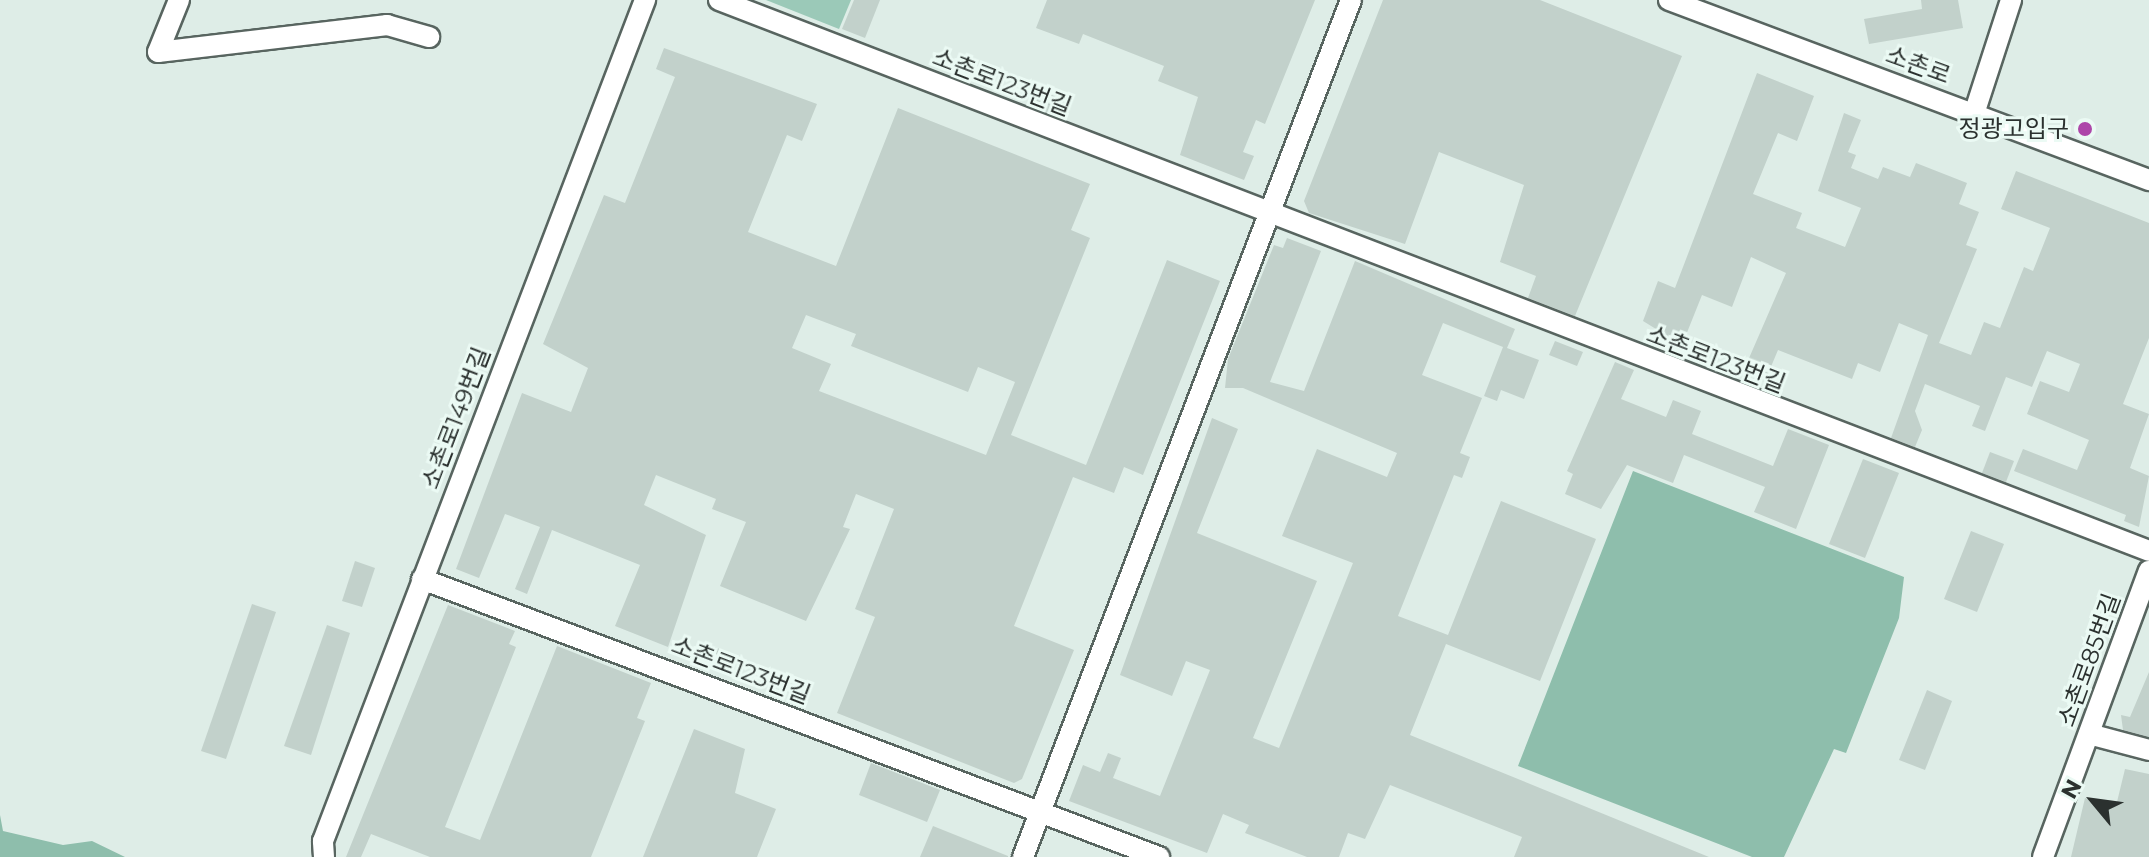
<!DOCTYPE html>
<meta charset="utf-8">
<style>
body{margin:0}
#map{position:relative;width:2149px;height:857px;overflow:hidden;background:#deede7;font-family:Montserrat,"Noto Sans KR",sans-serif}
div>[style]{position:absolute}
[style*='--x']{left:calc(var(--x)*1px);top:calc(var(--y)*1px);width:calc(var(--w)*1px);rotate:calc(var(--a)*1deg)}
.green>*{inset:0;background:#9bc9b8}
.forest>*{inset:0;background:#8ebeac}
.building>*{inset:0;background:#c2d1cb}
.roads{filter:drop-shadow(2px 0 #586560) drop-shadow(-2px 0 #586560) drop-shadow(0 2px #586560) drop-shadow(0 -2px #586560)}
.minor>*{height:20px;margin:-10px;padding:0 10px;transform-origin:10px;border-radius:10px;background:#fff}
.dots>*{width:22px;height:22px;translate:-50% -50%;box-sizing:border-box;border:4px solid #ebfaf4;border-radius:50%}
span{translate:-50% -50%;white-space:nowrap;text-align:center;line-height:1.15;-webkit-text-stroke:6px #ebfaf4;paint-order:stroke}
.street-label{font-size:24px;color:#2b312f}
.poi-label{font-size:24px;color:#2b312f}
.right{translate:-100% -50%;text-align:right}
.north{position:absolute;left:2053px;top:761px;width:80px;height:80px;-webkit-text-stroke:6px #ebfaf4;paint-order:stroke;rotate:299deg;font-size:22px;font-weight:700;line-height:32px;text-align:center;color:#2b312f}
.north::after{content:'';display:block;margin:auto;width:28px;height:36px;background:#2b312f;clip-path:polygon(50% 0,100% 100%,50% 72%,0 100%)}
</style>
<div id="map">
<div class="green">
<div style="clip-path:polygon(766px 0,851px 0,839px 29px)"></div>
</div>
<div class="forest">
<div style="clip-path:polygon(1633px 471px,1904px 577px,1899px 618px,1846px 753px,1834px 749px,1784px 857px,1752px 857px,1518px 766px)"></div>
<div style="clip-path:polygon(0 815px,3px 831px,63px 845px,92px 841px,125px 857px,0 857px)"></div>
</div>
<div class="building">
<div style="clip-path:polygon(854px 0,880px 0,865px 38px,842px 29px)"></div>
<div style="clip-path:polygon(1047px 0,1315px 0,1265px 124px,1256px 120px,1243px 152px,1254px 156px,1244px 180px,1180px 155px,1198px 97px,1158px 81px,1164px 66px,1083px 34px,1079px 44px,1036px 28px)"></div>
<div style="clip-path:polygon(1383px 0,1540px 0,1682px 56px,1575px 316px,1528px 298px,1536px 276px,1500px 262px,1524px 185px,1439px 152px,1405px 244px,1309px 213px,1304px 201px)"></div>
<div style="clip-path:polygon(1921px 0,1958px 0,1963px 28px,1869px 44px,1864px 19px,1922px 9px)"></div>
<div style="clip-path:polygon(evenodd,664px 48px,817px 104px,802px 141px,787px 135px,748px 232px,836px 266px,898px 108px,1090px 184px,1071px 230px,1090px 238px,1011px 435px,1086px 465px,1167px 260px,1220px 281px,1143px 475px,1124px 467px,1114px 493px,1073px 477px,1014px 626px,1074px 650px,1022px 779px,1014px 783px,837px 713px,875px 617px,855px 609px,894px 509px,856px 494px,843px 527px,850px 529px,806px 621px,720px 586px,746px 522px,712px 509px,716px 499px,656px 475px,644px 505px,706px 535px,668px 647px,615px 626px,640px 565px,552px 530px,527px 594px,515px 589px,540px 527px,505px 514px,479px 578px,456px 569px,522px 393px,571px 412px,588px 368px,543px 344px,604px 195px,625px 203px,675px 77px,656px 69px,664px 48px,806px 315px,856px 334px,851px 346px,968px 392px,978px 367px,1015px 382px,986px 455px,819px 391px,831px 364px,792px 348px,806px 315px)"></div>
<div style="clip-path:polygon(1757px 73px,1814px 96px,1797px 141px,1778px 133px,1753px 194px,1802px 213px,1796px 228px,1845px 247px,1861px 208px,1818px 191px,1844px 113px,1861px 120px,1848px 152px,1856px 155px,1851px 168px,1878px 179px,1883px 167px,1910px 177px,1916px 163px,1967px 183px,1959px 204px,1979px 212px,1966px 245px,1977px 249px,1939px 343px,1971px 355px,1984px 322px,2000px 328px,2024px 267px,2033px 271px,2050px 228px,2001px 209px,2016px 171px,2149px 223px,2149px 338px,2123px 404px,2149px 414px,2130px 468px,2149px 476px,2139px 527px,2124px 521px,2126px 515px,2014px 471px,2023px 449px,2077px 470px,2089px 440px,2027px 414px,2040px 381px,2069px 392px,2080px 364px,2047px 351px,2032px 387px,2006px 377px,1985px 431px,1972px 426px,1980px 406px,1925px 384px,1915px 411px,1922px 430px,1915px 447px,1891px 438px,1928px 335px,1899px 323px,1880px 372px,1858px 363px,1852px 379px,1778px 350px,1765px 381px,1743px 372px,1786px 273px,1751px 257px,1732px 307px,1702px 295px,1682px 345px,1643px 321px,1658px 281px,1675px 288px)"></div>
<div style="clip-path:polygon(1039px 85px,1068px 97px,1060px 117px,1031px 106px)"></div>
<div style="clip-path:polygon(1287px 238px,1321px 251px,1270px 382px,1304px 391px,1355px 261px,1515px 329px,1507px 348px,1539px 360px,1524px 399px,1501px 390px,1497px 401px,1484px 396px,1503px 347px,1443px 323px,1422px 375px,1482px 398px,1460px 453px,1470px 457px,1462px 478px,1454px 475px,1398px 616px,1448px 635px,1501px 501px,1596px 539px,1540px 681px,1446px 644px,1410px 735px,1709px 857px,1514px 857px,1522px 837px,1390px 785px,1365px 839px,1348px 833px,1339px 857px,1307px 857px,1245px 833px,1249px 825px,1223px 814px,1207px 853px,1069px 801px,1083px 765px,1100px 772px,1108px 753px,1121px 758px,1113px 778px,1160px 796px,1210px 670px,1186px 661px,1172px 696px,1120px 675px,1212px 418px,1238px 429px,1197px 533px,1317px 581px,1253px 738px,1279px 748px,1353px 563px,1282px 536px,1317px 449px,1387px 477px,1397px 453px,1243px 388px,1225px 388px,1228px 359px,1274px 245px,1283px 248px)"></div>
<div style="clip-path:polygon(1555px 341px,1583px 352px,1577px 366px,1549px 355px)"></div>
<div style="clip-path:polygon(1615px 362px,1634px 370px,1621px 399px,1666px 417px,1673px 400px,1701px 411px,1692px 434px,1773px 466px,1788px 429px,1829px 445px,1796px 529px,1754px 512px,1765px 487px,1684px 455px,1673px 483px,1627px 465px,1601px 509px,1565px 494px,1573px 474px,1567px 471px)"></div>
<div style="clip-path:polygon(1990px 452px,2014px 461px,2006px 482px,1982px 473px)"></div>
<div style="clip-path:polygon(1863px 459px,1899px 473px,1865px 558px,1829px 544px)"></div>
<div style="clip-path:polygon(1971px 531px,2004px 544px,1977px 612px,1944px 599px)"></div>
<div style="clip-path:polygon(355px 561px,375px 568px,362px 607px,342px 601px)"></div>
<div style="clip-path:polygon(252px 604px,276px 612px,226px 759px,201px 751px)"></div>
<div style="clip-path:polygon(448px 605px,515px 631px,509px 644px,516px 647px,445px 827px,480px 840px,557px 646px,651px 683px,637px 718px,645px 721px,591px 857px,430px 857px,371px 834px,361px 857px,346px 857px)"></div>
<div style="clip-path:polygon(327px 625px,350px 633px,311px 755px,284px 746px)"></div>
<div style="clip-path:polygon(715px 647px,732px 654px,727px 668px,709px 661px)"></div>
<div style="clip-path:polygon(2149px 672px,2149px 737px,2123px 730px,2121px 715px,2130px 717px)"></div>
<div style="clip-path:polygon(1927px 690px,1952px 701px,1925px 770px,1899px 760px)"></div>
<div style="clip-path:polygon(694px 729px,745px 749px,735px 793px,776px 809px,757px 857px,643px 857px)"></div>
<div style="clip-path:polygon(871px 763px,940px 790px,927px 822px,859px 795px)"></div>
<div style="clip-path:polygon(2125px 769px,2149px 774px,2149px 857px,2071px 857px,2085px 798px,2116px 806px)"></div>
<div style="clip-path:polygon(933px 826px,1008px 856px,1008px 857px,920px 857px)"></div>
</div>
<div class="roads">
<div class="minor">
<div style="--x:179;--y:0;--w:56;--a:112"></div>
<div style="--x:158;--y:52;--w:231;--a:-6.7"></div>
<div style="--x:387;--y:25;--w:44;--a:15.9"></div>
<div style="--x:719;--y:0;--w:1532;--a:21.07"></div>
<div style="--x:1669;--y:0;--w:513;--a:20.56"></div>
<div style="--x:1974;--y:114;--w:120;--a:-72"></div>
<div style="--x:422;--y:579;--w:788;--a:20.67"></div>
<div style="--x:2089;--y:734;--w:62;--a:14.9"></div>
<div style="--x:324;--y:857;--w:16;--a:-94"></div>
<div style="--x:323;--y:841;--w:901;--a:-69.05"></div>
<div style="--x:1023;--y:857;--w:918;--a:-69.06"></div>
<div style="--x:2043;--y:857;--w:305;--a:-69.7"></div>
</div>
</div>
<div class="dots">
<div style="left:2085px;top:129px;background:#ad46a9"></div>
</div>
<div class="street-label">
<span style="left:1918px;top:65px;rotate:20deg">소촌로</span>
<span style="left:1002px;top:82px;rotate:21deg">소촌로123번길</span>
<span style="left:1716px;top:359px;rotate:21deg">소촌로123번길</span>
<span style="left:456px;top:418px;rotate:-69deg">소촌로149번길</span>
<span style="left:2089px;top:660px;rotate:-70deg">소촌로85번길</span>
<span style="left:741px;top:670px;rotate:21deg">소촌로123번길</span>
</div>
<div class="poi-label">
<span class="right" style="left:2069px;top:129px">정광고입구</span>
</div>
<div class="north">N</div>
</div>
